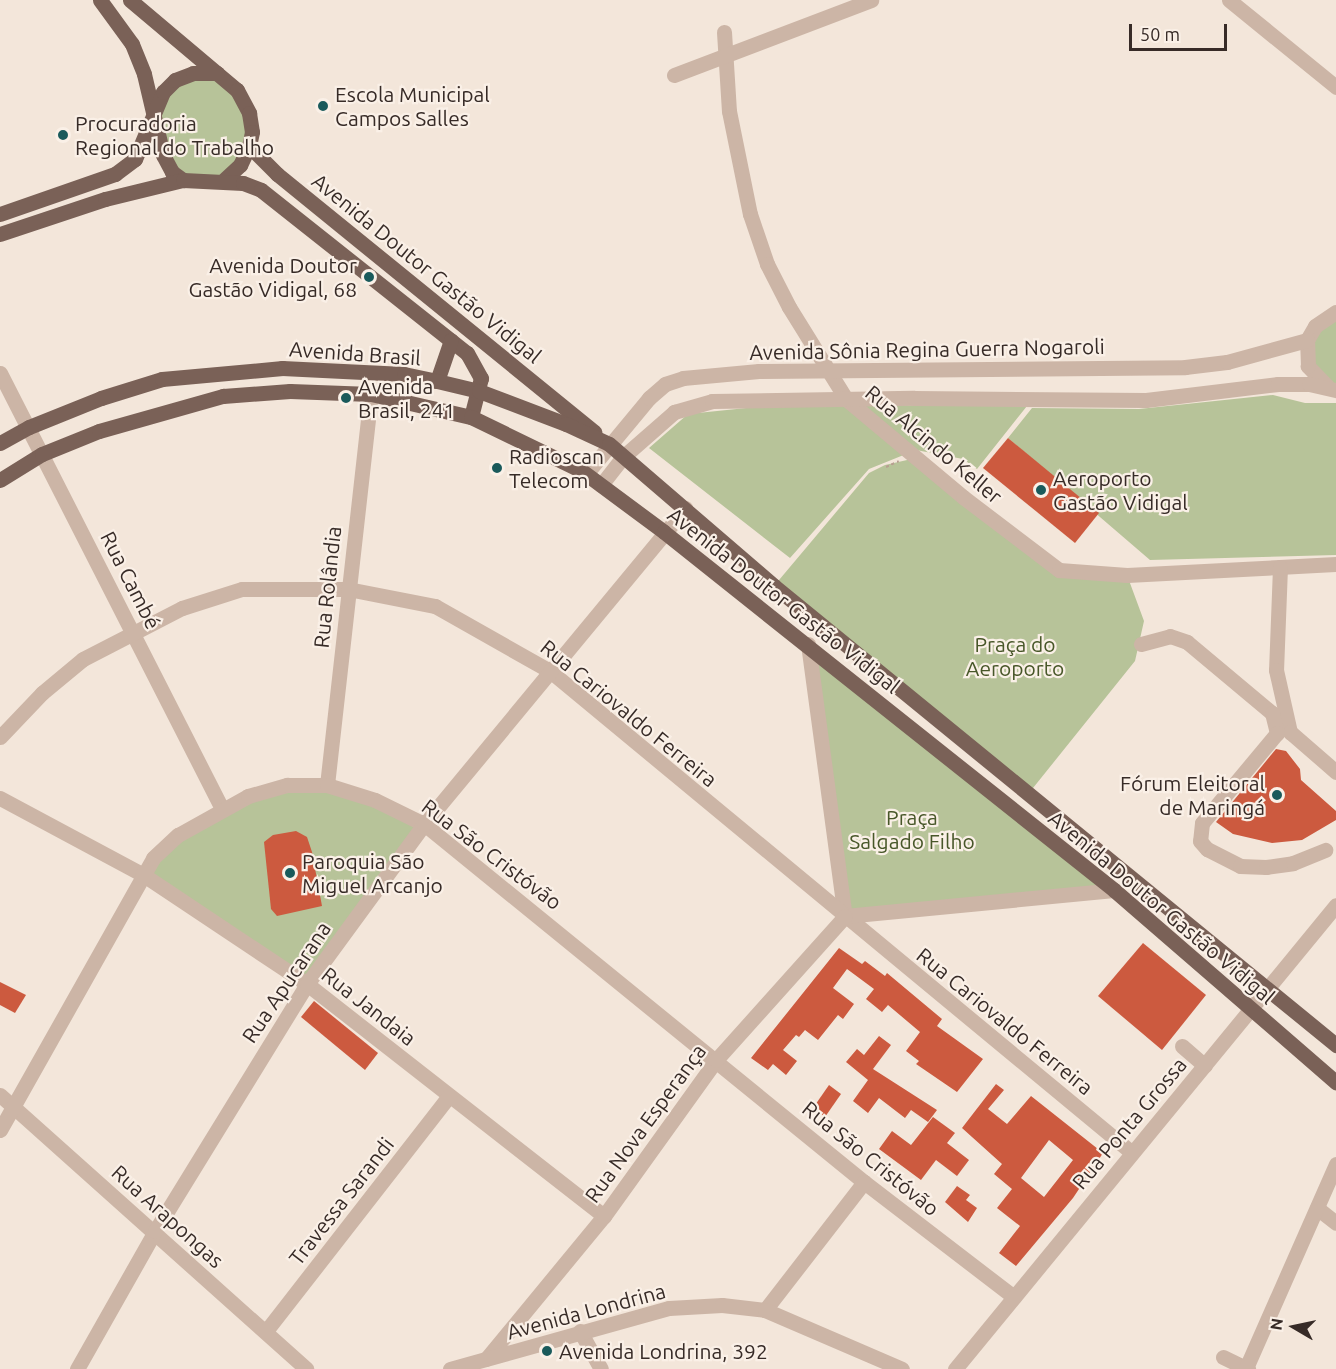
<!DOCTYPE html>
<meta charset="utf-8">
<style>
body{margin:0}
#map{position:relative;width:1336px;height:1369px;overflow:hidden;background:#f3e6da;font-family:Ubuntu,sans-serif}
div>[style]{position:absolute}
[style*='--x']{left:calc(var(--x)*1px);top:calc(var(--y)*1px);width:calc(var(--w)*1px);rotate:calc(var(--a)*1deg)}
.green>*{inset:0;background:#b7c399}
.building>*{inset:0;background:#cc5a3f}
.path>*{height:2px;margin-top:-1px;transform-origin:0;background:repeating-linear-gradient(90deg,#b79f90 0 3px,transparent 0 6px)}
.minor>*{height:15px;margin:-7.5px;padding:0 7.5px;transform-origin:7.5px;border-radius:7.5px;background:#ccb5a6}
.major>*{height:15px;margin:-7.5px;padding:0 7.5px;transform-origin:7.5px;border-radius:7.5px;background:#7a6157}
.dots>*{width:16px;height:16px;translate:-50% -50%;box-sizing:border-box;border:3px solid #faf0e7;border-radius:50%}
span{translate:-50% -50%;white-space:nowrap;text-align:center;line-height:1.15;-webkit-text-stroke:4.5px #faf0e7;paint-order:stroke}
.poi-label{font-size:21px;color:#372b27}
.left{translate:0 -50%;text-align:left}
.right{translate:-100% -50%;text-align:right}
.street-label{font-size:21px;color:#372b27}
.park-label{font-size:21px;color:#485729}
.north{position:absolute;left:1264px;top:1297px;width:60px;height:60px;-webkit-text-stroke:4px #faf0e7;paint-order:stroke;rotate:279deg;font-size:16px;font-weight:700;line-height:24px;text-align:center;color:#372b27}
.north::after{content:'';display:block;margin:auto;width:21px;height:27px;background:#372b27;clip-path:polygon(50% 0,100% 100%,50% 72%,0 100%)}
.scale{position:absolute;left:1129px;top:24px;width:98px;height:27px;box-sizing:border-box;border:3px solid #372b27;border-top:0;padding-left:8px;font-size:18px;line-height:21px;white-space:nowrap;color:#372b27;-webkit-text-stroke:4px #faf0e7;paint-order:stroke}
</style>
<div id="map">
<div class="green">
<div style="clip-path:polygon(217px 73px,237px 90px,252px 132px,225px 179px,172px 172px,153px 114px,175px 80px)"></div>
<div style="clip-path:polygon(1336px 315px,1336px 387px,1317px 374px,1310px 353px,1317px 328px)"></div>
<div style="clip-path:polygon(1273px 395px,1305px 403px,1336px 403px,1336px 555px,1150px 560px,1008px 438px,1032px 408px,1139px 409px)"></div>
<div style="clip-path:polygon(878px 405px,1027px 406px,977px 469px,963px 459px,916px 450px,869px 469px,790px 558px,649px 448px,688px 414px,756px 407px)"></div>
<div style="clip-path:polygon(916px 458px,1059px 570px,1127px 575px,1144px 621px,1135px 661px,1029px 793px,774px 586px,869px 473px,885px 465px)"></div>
<div style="clip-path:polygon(808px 644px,1114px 890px,845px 916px)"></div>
<div style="clip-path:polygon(327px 785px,423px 823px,307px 984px,142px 874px,153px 858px,248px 796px)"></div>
</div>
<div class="building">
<div style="clip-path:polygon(1008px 438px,1099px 513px,1075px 543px,983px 468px)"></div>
<div style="clip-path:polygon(1276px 749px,1286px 751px,1300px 769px,1301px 780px,1336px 811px,1336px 820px,1302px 840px,1272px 843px,1233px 834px,1216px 822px)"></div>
<div style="clip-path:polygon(296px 831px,307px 837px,312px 852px,322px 906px,277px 916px,271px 909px,264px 842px,273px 835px)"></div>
<div style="clip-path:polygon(1143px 943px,1206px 995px,1162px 1050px,1098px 996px)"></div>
<div style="clip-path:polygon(839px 948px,862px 964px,865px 961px,885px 976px,887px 973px,942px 1019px,937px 1026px,983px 1059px,957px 1092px,916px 1064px,919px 1061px,906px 1051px,920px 1032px,888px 1005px,882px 1012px,866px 999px,874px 989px,847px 969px,833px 988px,854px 1004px,843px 1019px,838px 1015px,818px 1040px,805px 1030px,799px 1037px,796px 1035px,783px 1050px,797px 1061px,786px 1075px,773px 1064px,768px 1070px,751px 1058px)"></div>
<div style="clip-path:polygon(0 982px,26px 995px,15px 1013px,0 1005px)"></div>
<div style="clip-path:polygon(314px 1001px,378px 1053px,365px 1070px,301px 1017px)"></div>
<div style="clip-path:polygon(879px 1036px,891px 1045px,873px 1069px,937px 1110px,928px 1122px,911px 1110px,905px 1118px,879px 1098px,868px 1113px,853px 1101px,868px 1080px,846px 1062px,857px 1049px,864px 1055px)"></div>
<div style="clip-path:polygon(evenodd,996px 1084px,1004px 1090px,988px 1109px,1007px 1124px,1031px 1096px,1103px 1153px,1073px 1198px,1016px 1266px,999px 1253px,1020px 1226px,997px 1208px,1012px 1189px,994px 1174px,1002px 1164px,962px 1128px,996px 1084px,1049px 1140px,1073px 1160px,1044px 1197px,1021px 1178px,1049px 1140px)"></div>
<div style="clip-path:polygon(829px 1085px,841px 1094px,825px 1117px,813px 1108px)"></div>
<div style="clip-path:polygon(933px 1117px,955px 1133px,947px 1143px,969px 1160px,957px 1176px,936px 1160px,921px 1180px,879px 1149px,892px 1131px,911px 1145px)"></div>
<div style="clip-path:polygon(957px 1186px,970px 1195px,966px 1200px,977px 1208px,968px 1222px,945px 1202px)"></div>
</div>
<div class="path">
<div style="--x:886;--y:467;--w:14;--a:-25"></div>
</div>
<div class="minor">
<div style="--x:1229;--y:0;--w:138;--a:39.1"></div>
<div style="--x:724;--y:32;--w:79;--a:86.4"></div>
<div style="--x:729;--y:111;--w:105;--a:78.5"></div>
<div style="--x:750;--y:214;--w:53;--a:71.2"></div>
<div style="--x:767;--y:264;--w:48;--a:62.9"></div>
<div style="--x:789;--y:307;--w:108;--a:58.2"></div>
<div style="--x:846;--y:399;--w:153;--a:39.9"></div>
<div style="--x:963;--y:497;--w:121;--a:37.2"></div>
<div style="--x:1059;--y:570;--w:68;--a:4.2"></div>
<div style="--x:1127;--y:575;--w:209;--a:-3"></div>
<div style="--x:674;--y:75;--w:211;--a:-20.8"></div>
<div style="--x:0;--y:373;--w:488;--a:63"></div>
<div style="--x:1327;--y:386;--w:28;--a:-134"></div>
<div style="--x:1308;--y:366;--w:26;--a:-92"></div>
<div style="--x:1307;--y:340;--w:16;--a:-60"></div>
<div style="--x:1315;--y:326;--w:25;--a:-34"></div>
<div style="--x:586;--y:474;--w:99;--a:-50.3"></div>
<div style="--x:649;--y:398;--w:21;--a:-41"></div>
<div style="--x:665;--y:384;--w:19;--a:-18"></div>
<div style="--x:683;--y:378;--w:76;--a:-5.3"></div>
<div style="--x:759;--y:371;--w:426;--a:-0.5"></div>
<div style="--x:1185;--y:367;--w:42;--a:-6.8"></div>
<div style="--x:1227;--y:362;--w:83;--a:-15.4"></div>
<div style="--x:601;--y:485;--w:37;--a:-52"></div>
<div style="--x:624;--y:456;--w:67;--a:-41.3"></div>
<div style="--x:674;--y:412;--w:40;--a:-16"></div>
<div style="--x:712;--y:401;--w:202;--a:-0.9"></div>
<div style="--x:914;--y:398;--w:232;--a:0.5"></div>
<div style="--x:1146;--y:400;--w:133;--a:-6.9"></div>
<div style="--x:1278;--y:384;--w:31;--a:0"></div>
<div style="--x:1309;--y:384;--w:28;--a:13"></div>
<div style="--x:1280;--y:567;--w:103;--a:92.2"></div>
<div style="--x:1276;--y:670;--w:64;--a:77.3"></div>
<div style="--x:1290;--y:732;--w:61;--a:41"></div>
<div style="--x:808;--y:644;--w:275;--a:82.3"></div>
<div style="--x:1141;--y:644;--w:30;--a:-15"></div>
<div style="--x:1170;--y:636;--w:18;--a:19"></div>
<div style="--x:1187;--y:642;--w:111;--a:39.9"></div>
<div style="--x:1272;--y:713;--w:21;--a:76"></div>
<div style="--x:1277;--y:733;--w:117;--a:129.8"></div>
<div style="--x:1202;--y:823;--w:18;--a:96"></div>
<div style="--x:1200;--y:841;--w:11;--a:49"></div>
<div style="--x:1207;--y:849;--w:37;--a:27"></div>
<div style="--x:1240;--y:866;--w:26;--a:2"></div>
<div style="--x:1266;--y:867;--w:27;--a:-8"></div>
<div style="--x:1293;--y:863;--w:35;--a:-22"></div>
<div style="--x:0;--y:737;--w:61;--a:-46.3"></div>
<div style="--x:42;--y:693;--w:53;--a:-39.7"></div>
<div style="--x:83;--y:659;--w:111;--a:-27.3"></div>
<div style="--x:182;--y:608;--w:63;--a:-17.6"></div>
<div style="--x:242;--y:589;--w:106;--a:0"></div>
<div style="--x:348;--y:589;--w:89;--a:11.1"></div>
<div style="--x:435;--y:606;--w:132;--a:29.5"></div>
<div style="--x:550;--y:671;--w:754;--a:39.62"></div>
<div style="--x:327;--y:785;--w:393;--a:-83.6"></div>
<div style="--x:0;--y:798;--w:161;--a:28.2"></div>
<div style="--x:142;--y:874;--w:198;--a:33.7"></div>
<div style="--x:307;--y:984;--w:377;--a:38"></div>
<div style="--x:845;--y:916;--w:270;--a:-5.5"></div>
<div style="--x:1182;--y:1046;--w:30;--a:41"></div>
<div style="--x:0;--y:1095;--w:411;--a:41.8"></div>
<div style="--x:0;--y:1130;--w:312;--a:-60.6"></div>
<div style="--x:153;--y:858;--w:34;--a:-43"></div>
<div style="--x:178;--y:835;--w:80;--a:-29.1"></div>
<div style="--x:248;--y:796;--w:41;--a:-15.8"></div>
<div style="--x:287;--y:785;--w:40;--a:0"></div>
<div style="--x:327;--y:785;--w:50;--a:17.4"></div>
<div style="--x:375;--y:800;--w:55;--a:26.1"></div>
<div style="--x:424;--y:824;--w:567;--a:39.13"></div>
<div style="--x:864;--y:1182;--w:189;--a:37.5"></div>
<div style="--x:1317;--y:1208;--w:24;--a:38"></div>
<div style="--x:765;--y:1310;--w:162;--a:-52.3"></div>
<div style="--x:266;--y:1331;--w:298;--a:-52.1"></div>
<div style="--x:580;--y:1331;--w:43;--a:61.1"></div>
<div style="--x:1223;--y:1357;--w:28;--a:26"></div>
<div style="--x:486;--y:1359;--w:185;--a:-50.5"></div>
<div style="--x:604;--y:1216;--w:192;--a:-54.3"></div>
<div style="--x:716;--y:1060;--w:193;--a:-48.1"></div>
<div style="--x:1246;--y:1368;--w:223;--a:-66.2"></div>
<div style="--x:77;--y:1369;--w:159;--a:-60.5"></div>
<div style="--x:155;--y:1231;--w:290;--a:-58.4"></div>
<div style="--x:307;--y:984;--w:198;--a:-53.8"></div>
<div style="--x:424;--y:824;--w:410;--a:-50.4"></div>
<div style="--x:450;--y:1369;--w:227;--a:-15.6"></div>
<div style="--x:669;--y:1308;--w:53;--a:-3.2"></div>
<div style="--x:722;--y:1305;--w:43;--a:6.6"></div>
<div style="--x:765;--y:1310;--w:149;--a:23.3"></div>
<div style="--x:955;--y:1369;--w:600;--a:-50.61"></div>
</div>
<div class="major">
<div style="--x:100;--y:0;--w:54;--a:54"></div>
<div style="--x:132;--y:44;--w:32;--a:68"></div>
<div style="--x:144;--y:74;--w:83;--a:76.8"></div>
<div style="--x:163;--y:155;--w:19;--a:62"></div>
<div style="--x:172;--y:172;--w:14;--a:36"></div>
<div style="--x:130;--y:0;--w:140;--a:40.1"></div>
<div style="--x:237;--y:90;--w:26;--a:62"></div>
<div style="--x:249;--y:113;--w:19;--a:81"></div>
<div style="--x:252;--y:132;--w:14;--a:102"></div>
<div style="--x:249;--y:146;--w:21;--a:115"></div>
<div style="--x:240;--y:165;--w:21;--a:137"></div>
<div style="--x:249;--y:146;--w:40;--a:45"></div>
<div style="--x:277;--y:174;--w:409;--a:39.1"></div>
<div style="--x:0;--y:214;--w:122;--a:-19.2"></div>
<div style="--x:115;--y:174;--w:25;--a:-37"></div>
<div style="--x:135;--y:159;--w:73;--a:-67.3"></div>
<div style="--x:163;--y:92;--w:17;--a:-45"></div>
<div style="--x:175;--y:80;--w:19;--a:-21"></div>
<div style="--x:193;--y:73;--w:24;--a:0"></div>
<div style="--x:0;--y:234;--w:111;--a:-18.4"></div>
<div style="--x:105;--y:199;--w:80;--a:-13.7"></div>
<div style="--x:183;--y:180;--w:60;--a:2.9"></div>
<div style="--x:243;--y:183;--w:19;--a:21"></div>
<div style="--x:261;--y:190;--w:263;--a:38.4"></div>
<div style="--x:467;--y:353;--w:29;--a:61"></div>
<div style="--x:481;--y:378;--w:40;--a:104.4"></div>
<div style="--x:437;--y:381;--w:43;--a:-71.1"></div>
<div style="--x:0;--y:443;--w:33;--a:-29"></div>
<div style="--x:29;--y:427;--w:78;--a:-21.9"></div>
<div style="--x:101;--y:398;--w:64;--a:-17.3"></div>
<div style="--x:162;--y:379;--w:121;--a:-5.2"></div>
<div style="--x:282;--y:368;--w:122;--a:2.8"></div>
<div style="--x:404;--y:374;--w:34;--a:12"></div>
<div style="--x:437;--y:381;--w:43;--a:13.4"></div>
<div style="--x:479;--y:391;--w:93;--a:20.8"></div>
<div style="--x:566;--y:424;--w:47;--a:24.9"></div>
<div style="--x:609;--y:444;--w:218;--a:40.7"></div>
<div style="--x:774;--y:586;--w:726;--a:39.24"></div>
<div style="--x:0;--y:480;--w:49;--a:-31.8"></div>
<div style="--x:42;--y:454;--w:61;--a:-22"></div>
<div style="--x:99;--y:431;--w:129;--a:-15.8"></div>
<div style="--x:223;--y:396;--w:67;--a:-4.3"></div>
<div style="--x:290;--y:391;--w:81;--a:2.1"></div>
<div style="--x:371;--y:394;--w:103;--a:13"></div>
<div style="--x:471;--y:417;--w:123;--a:25.9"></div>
<div style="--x:582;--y:471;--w:102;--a:36.6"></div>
<div style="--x:664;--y:532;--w:575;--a:38.5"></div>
<div style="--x:1114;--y:890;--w:294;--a:40.9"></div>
</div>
<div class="dots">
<div style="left:323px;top:106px;background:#1a5a5b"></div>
<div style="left:63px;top:135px;background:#1a5a5b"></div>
<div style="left:369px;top:277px;background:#1a5a5b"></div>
<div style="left:346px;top:398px;background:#1a5a5b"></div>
<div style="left:497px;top:468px;background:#1a5a5b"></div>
<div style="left:1041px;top:490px;background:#1a5a5b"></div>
<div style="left:1277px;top:795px;background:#1a5a5b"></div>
<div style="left:290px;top:873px;background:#1a5a5b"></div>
<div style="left:547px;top:1351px;background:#1a5a5b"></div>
</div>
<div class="poi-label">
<span class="left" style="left:335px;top:106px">Escola Municipal<br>Campos Salles</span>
<span class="left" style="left:75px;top:135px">Procuradoria<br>Regional do Trabalho</span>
<span class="right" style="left:357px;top:277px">Avenida Doutor<br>Gastão Vidigal, 68</span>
<span class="left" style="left:358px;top:398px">Avenida<br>Brasil, 241</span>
<span class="left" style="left:509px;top:468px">Radioscan<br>Telecom</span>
<span class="left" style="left:1053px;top:490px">Aeroporto<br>Gastão Vidigal</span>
<span class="right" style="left:1265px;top:795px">Fórum Eleitoral<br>de Maringá</span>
<span class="left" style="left:302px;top:873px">Paroquia São<br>Miguel Arcanjo</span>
<span class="left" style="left:559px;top:1351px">Avenida Londrina, 392</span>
</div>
<div class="street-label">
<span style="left:427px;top:268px;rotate:39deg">Avenida Doutor Gastão Vidigal</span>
<span style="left:927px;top:349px;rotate:-1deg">Avenida Sônia Regina Guerra Nogaroli</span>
<span style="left:355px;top:353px;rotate:4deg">Avenida Brasil</span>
<span style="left:934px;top:444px;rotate:40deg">Rua Alcindo Keller</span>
<span style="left:131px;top:580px;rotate:63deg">Rua Cambé</span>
<span style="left:327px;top:587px;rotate:-84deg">Rua Rolândia</span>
<span style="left:784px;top:600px;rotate:38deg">Avenida Doutor Gastão Vidigal</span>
<span style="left:629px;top:713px;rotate:39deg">Rua Cariovaldo Ferreira</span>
<span style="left:492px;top:854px;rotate:37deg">Rua São Cristóvão</span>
<span style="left:1162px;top:907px;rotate:40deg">Avenida Doutor Gastão Vidigal</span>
<span style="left:286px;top:982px;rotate:-56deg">Rua Apucarana</span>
<span style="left:369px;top:1006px;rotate:38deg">Rua Jandaia</span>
<span style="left:1005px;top:1021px;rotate:39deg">Rua Cariovaldo Ferreira</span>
<span style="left:645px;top:1123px;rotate:-54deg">Rua Nova Esperança</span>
<span style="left:1129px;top:1123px;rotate:-50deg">Rua Ponta Grossa</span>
<span style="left:871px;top:1158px;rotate:39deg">Rua São Cristóvão</span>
<span style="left:341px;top:1201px;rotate:-52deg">Travessa Sarandi</span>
<span style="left:168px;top:1216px;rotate:42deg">Rua Arapongas</span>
<span style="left:586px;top:1311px;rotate:-15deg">Avenida Londrina</span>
</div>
<div class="park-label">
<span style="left:1015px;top:656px">Praça do<br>Aeroporto</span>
<span style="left:912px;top:829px">Praça<br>Salgado Filho</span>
</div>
<div class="north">N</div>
<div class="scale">50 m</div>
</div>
